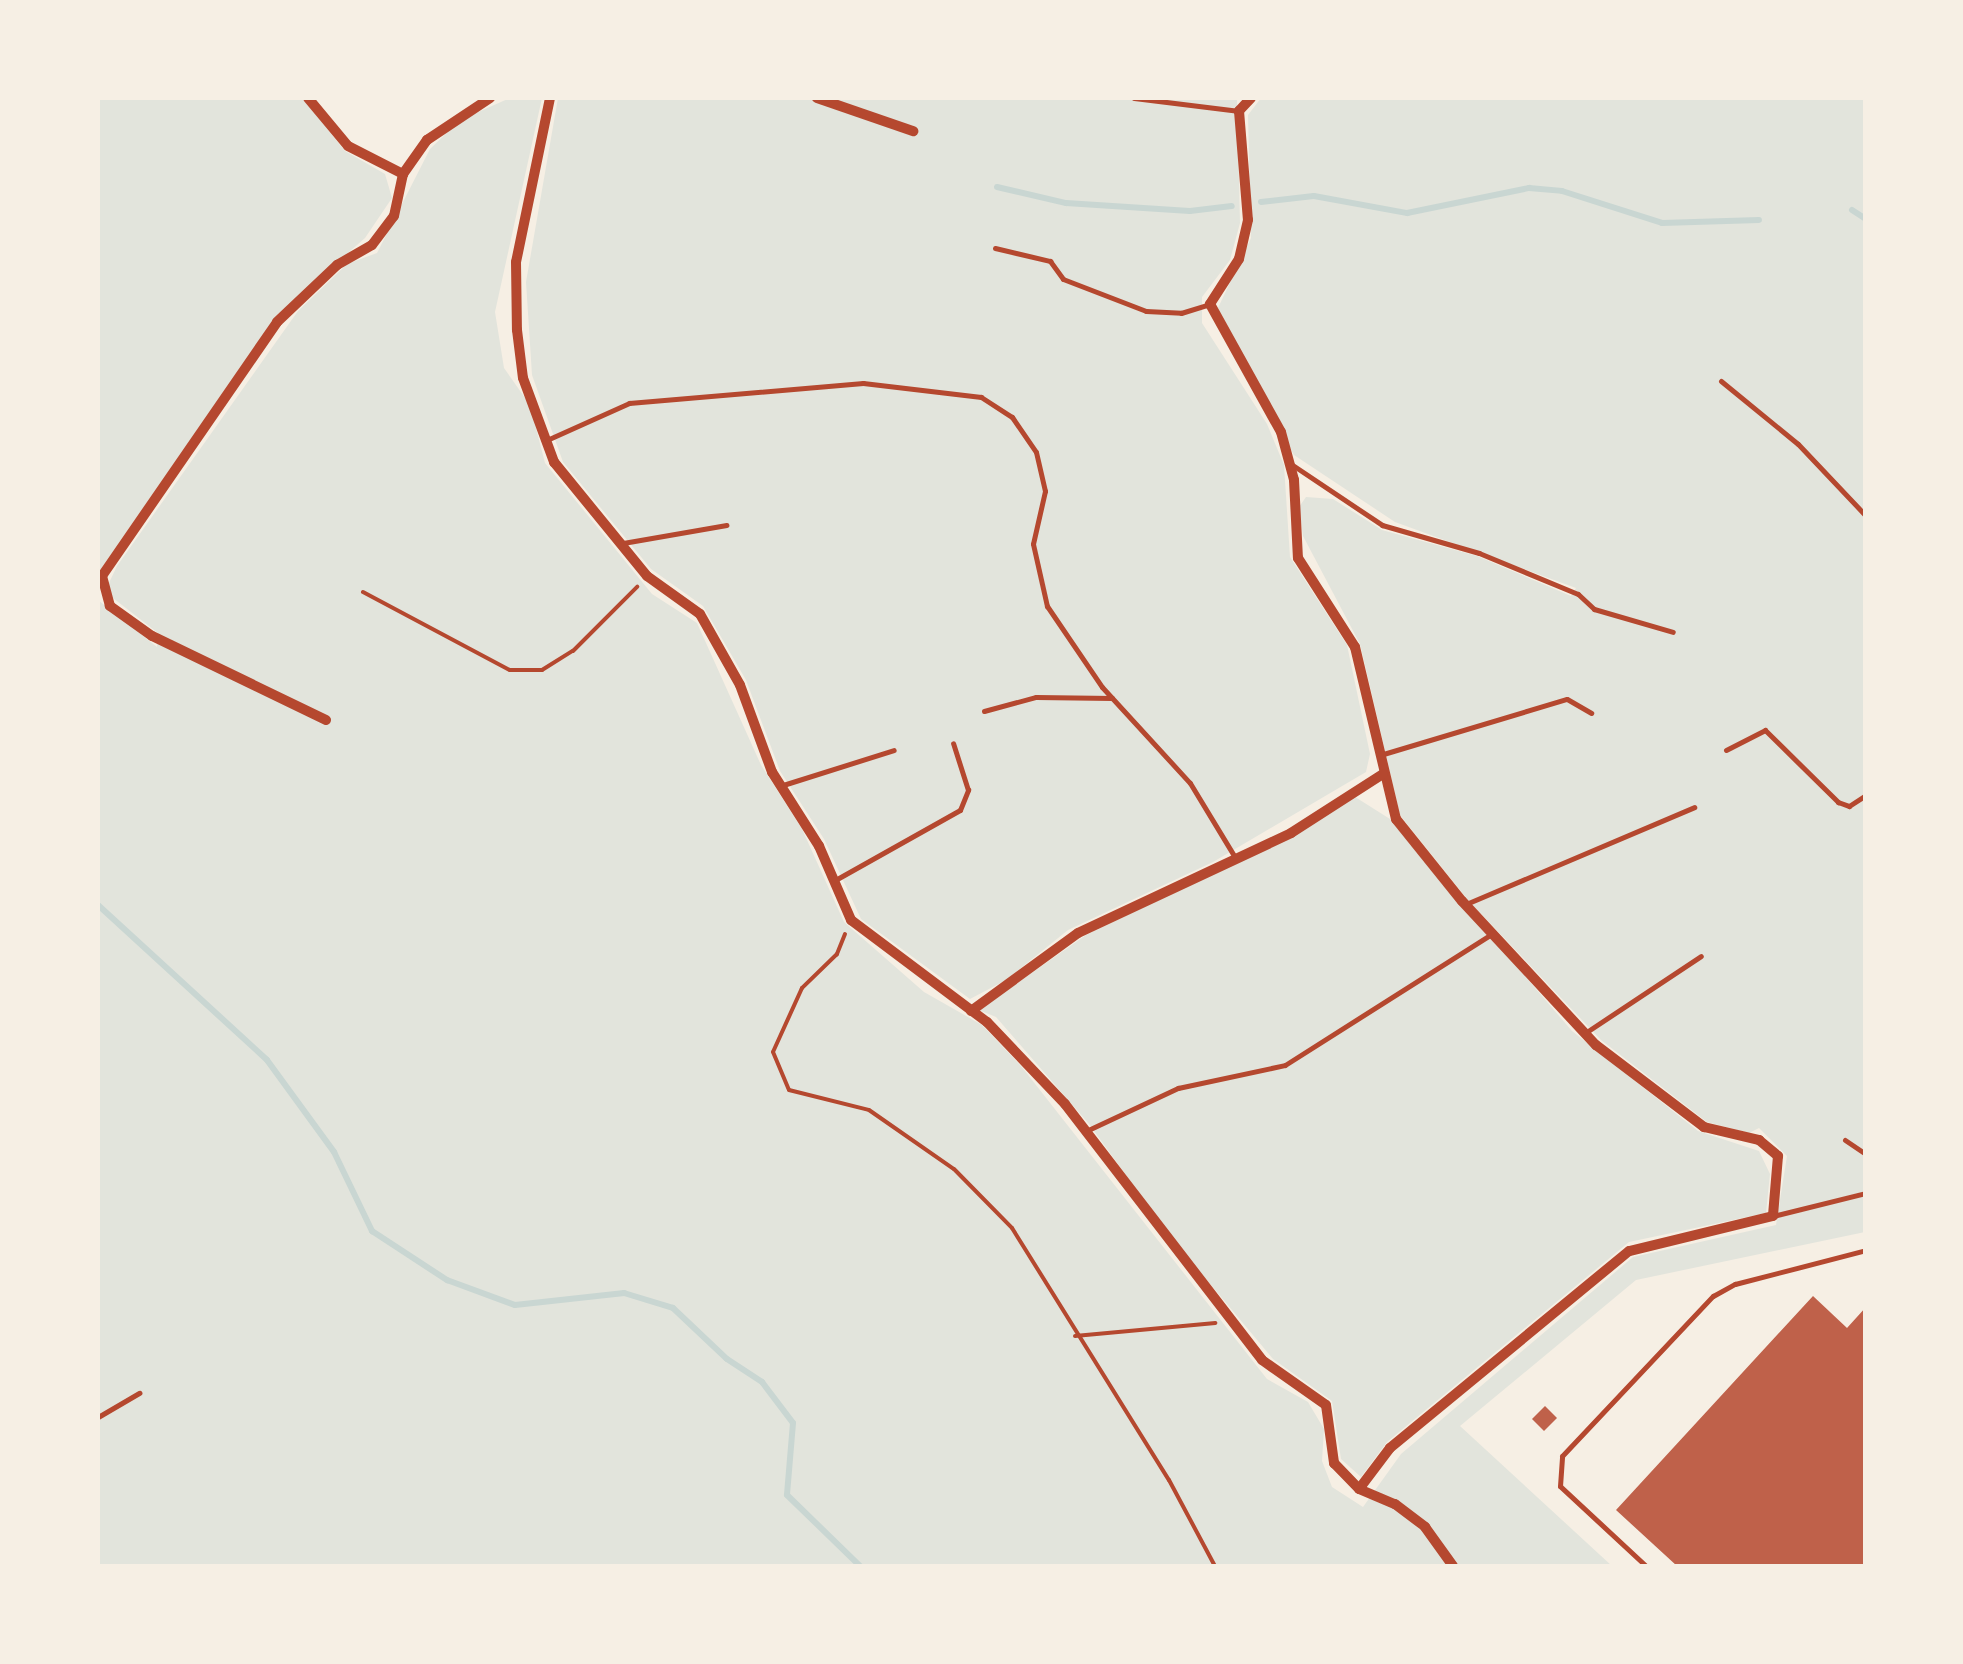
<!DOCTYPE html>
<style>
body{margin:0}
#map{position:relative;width:1963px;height:1664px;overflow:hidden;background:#f6efe4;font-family:"Open Sans",sans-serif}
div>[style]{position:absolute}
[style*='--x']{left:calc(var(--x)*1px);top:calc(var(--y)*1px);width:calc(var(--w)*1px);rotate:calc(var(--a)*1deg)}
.green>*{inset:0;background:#e2e4dc}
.stream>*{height:6px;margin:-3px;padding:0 3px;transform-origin:3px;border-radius:3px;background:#c9d6d2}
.building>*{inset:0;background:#bf614a}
.path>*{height:4px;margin:-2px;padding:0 2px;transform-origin:2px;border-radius:2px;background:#b5482f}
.service>*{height:5px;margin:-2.5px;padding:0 2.5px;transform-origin:2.5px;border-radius:2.5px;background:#b5482f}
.minor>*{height:10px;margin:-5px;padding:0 5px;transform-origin:5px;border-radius:5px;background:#b5482f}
span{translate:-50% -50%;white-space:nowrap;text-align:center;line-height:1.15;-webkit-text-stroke:8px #f6efe4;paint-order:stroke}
.frame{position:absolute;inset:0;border:100px solid #f6efe4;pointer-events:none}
</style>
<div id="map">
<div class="green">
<div style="clip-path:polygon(98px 98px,302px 98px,345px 151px,385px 174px,392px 198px,365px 238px,276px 316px,98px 573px)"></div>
<div style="clip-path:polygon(510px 98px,542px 98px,495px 312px,504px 368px,530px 405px,545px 463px,652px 594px,697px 623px,761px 765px,802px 829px,844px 922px,924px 992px,982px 1025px,1021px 1066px,1267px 1379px,1308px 1402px,1324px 1429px,1322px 1461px,1332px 1487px,1363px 1507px,1401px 1454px,1633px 1257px,1776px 1225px,1787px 1156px,1759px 1128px,1749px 1133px,1707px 1122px,1601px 1040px,1468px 900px,1400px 815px,1360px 644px,1303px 536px,1299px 507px,1306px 497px,1333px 499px,1382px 530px,1477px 556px,1571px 596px,1576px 588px,1395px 522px,1294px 455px,1225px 333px,1218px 308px,1251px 238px,1248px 115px,1261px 98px,1865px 98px,1865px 1232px,1636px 1280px,1460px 1426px,1612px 1566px,98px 1566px,98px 600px,157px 647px,158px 633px,113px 598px,108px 585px,117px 566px,298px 311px,347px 264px,377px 253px,430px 149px,460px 120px)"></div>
<div style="clip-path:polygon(558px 98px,1237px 98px,1240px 223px,1230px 260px,1202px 297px,1202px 323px,1267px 424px,1284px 465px,1290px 557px,1347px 645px,1370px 754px,1366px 772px,1213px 862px,1068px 930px,1006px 980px,970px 999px,861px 919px,824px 839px,780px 771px,746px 680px,703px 606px,651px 569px,563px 462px,532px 375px,526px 282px)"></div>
<div style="clip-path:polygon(1352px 795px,1390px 819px,1572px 1031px,1698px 1131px,1759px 1151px,1770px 1174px,1766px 1213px,1629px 1242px,1387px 1442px,1361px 1477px,1341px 1459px,1332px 1401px,1273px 1359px,1170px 1236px,1089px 1124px,996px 1017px,979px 1010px,1086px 935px,1291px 837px)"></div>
</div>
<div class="stream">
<div style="--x:997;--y:187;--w:71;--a:13.1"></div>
<div style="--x:1066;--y:203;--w:124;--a:3.7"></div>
<div style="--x:1190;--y:211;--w:42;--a:-6.8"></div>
<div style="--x:1261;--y:202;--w:53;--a:-6.5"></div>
<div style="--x:1314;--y:196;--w:95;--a:10.4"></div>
<div style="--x:1407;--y:213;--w:125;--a:-11.6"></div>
<div style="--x:1529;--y:188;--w:33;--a:5"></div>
<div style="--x:1562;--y:191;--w:105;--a:17.7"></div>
<div style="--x:1662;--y:223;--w:97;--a:-1.8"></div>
<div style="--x:1852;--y:210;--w:17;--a:33"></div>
<div style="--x:98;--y:905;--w:229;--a:42.5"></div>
<div style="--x:267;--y:1060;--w:114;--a:53.9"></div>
<div style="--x:334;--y:1152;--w:88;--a:64.3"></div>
<div style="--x:372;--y:1231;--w:90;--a:33.2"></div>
<div style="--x:447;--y:1280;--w:72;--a:20.2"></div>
<div style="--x:515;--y:1305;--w:110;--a:-6.3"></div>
<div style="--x:624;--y:1293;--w:51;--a:17"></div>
<div style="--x:673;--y:1308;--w:74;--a:43.4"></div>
<div style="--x:727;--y:1359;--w:42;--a:33.3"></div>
<div style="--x:762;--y:1382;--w:51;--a:52.9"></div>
<div style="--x:793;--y:1423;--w:72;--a:94.8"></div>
<div style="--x:787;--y:1495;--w:102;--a:44.2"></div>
</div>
<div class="building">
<div style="clip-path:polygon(1813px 1296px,1847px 1328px,1866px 1307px,1866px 1566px,1677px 1566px,1616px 1510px)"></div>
<div style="clip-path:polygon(1545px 1406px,1557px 1418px,1544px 1431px,1532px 1419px)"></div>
</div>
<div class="path">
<div style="--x:363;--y:592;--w:166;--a:28"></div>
<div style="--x:510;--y:670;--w:32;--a:0"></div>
<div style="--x:542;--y:670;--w:36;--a:-32"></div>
<div style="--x:573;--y:651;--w:91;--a:-45"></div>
<div style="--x:845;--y:934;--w:22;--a:112"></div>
<div style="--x:837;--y:954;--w:49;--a:135.8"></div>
<div style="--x:802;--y:988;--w:70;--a:114.4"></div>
<div style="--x:773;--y:1052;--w:41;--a:67.2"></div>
<div style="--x:789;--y:1090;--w:82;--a:14"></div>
<div style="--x:869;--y:1110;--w:103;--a:34.8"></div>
<div style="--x:954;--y:1169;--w:83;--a:45.5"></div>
<div style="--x:1012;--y:1228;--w:297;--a:58.1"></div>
<div style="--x:1169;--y:1480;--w:98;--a:61.9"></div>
<div style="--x:1075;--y:1336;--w:141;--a:-5.3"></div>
</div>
<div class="service">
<div style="--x:1134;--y:98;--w:106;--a:7.1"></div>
<div style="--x:995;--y:248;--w:57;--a:13.3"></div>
<div style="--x:1050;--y:261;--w:22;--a:54"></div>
<div style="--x:1063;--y:279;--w:89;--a:21.1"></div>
<div style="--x:1146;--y:311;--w:35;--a:3"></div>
<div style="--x:1181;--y:313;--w:30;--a:-17"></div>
<div style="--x:1721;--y:381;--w:99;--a:39.3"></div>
<div style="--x:1798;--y:444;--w:99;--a:46.6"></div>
<div style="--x:549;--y:439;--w:88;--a:-24.2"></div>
<div style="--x:629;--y:403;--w:235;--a:-4.9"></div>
<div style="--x:863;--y:383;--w:119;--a:6.8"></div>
<div style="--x:981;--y:397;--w:37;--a:33"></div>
<div style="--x:1012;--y:417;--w:42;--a:55.6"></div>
<div style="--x:1036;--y:452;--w:40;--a:77"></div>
<div style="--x:1045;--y:491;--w:54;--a:102.8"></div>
<div style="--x:1033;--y:544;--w:64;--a:77.3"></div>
<div style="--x:1047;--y:606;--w:98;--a:55.8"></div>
<div style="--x:1102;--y:687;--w:130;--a:47.5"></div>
<div style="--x:1190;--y:783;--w:89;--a:58.8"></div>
<div style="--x:1291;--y:464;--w:110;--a:33.8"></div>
<div style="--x:1382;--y:525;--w:101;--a:16.1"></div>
<div style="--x:1479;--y:553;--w:107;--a:22.5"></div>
<div style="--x:1578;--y:594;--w:22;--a:43"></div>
<div style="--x:1594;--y:609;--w:82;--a:16.2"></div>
<div style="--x:623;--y:543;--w:105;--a:-9.9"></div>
<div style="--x:984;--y:711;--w:54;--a:-15.1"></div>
<div style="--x:1036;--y:697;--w:76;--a:0.8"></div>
<div style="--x:1726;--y:750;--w:44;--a:-27.1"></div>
<div style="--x:1765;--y:730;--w:103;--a:44.6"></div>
<div style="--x:1838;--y:802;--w:12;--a:20"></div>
<div style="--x:1849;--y:806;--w:20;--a:-33"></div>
<div style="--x:1380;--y:755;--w:195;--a:-16.7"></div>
<div style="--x:1567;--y:699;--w:28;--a:30"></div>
<div style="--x:783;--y:785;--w:116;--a:-17.5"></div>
<div style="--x:837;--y:879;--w:141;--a:-29.3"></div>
<div style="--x:960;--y:810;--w:22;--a:-68"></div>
<div style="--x:968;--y:790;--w:49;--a:-107.7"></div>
<div style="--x:1466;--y:904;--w:248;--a:-23"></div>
<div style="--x:1585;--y:1033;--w:139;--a:-33.6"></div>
<div style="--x:1086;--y:1131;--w:102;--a:-25.1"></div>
<div style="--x:1178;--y:1088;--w:109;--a:-12.1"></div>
<div style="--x:1285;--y:1065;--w:243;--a:-32.4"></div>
<div style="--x:1845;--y:1140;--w:25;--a:34"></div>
<div style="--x:1773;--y:1216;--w:96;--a:-13.9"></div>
<div style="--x:98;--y:1417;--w:48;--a:-30.3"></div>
<div style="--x:1646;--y:1566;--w:117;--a:-137.1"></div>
<div style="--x:1560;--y:1486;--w:30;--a:-86"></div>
<div style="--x:1562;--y:1456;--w:220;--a:-46.7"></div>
<div style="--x:1713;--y:1296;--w:25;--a:-29"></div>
<div style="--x:1735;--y:1284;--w:135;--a:-14.5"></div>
</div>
<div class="minor">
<div style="--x:308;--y:98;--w:62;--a:50.2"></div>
<div style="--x:348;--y:146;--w:62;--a:27"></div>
<div style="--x:550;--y:98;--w:167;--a:101.7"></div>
<div style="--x:516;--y:262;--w:68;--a:89.2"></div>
<div style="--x:517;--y:330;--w:48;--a:82.9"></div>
<div style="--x:523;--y:378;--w:90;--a:69.7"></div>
<div style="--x:554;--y:462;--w:147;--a:50.8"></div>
<div style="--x:647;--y:576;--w:65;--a:35.6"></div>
<div style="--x:700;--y:614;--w:81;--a:60.6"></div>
<div style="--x:740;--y:685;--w:93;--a:69.8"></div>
<div style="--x:772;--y:772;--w:88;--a:57.6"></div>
<div style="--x:819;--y:846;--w:81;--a:66.6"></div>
<div style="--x:851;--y:920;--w:170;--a:36.9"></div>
<div style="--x:987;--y:1022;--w:113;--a:46.4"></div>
<div style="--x:1065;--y:1104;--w:323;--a:52.4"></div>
<div style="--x:1262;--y:1360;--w:78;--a:35.1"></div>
<div style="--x:1326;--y:1405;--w:59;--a:82.1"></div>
<div style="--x:1334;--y:1463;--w:36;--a:46"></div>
<div style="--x:1359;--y:1489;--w:39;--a:23"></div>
<div style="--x:1395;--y:1504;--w:38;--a:37"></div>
<div style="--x:1425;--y:1527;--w:48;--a:54.3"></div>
<div style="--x:817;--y:98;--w:102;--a:19"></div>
<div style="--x:1251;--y:98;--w:18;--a:133"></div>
<div style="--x:1239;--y:111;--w:109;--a:85.3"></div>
<div style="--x:1248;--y:220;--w:40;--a:103"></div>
<div style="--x:1239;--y:259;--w:54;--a:122.8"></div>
<div style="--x:1210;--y:304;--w:146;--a:61"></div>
<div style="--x:1281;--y:432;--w:50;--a:74.8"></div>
<div style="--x:1294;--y:480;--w:78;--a:87.1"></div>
<div style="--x:1298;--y:558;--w:106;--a:57.4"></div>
<div style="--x:1355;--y:647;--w:177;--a:76.6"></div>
<div style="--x:1396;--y:819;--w:105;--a:51.2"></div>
<div style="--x:1462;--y:901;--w:197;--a:47.1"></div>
<div style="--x:1596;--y:1045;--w:136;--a:37.2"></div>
<div style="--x:1704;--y:1127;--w:57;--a:13.3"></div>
<div style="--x:1759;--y:1140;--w:25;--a:40"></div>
<div style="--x:1778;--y:1156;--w:60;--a:94.8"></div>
<div style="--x:1773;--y:1216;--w:148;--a:166.3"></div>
<div style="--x:1629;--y:1251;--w:310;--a:140.5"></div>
<div style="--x:1390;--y:1448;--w:51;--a:127.1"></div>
<div style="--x:326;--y:720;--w:193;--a:-154.2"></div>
<div style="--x:152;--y:636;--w:52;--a:-144.5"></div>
<div style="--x:110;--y:606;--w:31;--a:-105"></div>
<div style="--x:102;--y:576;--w:308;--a:-55.4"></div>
<div style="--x:277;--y:322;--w:83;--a:-43.5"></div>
<div style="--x:337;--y:265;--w:40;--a:-29.7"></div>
<div style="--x:372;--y:245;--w:36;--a:-53"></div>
<div style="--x:394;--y:216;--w:43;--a:-77.9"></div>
<div style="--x:403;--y:174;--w:42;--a:-54.8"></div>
<div style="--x:427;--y:140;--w:76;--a:-33.7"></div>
<div style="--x:971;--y:1011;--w:132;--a:-36.1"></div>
<div style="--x:1078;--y:933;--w:235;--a:-25.1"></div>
<div style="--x:1291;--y:833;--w:109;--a:-32.7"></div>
</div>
<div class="frame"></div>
</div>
